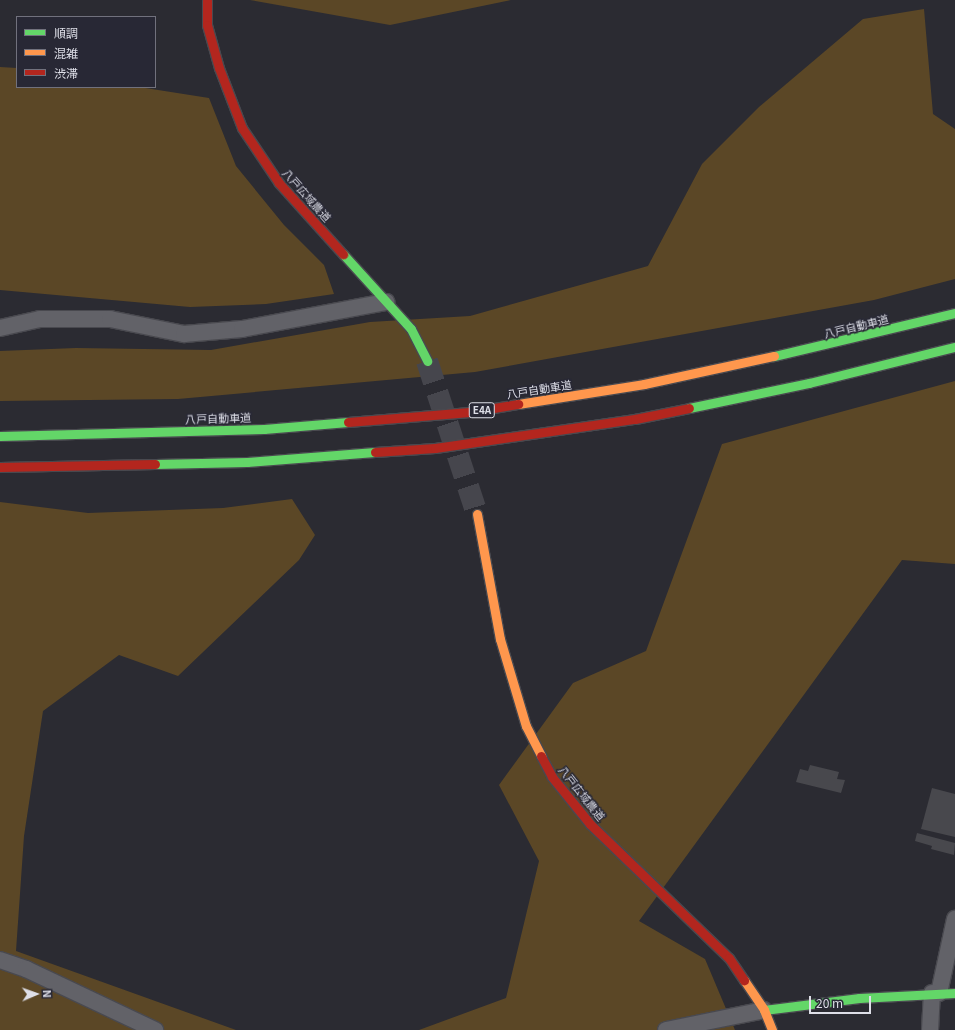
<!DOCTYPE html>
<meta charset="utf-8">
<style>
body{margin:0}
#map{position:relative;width:955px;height:1030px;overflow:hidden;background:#2b2b32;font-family:Georgia,"Noto Sans JP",serif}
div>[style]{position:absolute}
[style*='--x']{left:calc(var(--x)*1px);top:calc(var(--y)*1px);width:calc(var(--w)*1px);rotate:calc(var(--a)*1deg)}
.green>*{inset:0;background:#5b4726}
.building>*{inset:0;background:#48484d}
.secondary-tunnel>*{height:22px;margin-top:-11px;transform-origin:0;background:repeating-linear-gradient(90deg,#46464d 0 22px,transparent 0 33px)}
.roads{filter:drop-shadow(1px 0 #49494f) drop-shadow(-1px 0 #49494f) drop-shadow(0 1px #49494f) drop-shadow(0 -1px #49494f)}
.street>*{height:16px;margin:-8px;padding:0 8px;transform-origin:8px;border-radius:8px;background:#626268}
.fast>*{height:9px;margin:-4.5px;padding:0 4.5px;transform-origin:4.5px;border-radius:4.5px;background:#63d668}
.slow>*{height:9px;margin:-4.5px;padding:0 4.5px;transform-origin:4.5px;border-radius:4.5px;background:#ff974d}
.jam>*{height:9px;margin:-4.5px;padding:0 4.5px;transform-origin:4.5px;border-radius:4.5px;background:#b3261e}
span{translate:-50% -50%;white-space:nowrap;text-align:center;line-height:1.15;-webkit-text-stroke:3px #282835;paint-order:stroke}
.shield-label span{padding:1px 3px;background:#282835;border:1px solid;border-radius:3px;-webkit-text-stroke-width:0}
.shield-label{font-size:10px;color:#dedfe8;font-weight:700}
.street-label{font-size:11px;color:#dedfe8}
.legend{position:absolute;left:16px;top:16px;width:140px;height:72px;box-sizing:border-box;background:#282835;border:1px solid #71717d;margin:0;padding:5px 7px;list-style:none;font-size:12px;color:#dedfe8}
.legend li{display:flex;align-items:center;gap:8px;height:20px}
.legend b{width:20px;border:1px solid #71717d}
.north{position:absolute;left:16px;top:974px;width:40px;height:40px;-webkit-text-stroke:3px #282835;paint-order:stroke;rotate:88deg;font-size:11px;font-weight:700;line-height:16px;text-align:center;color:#dedfe8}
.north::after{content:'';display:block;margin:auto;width:14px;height:18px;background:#dedfe8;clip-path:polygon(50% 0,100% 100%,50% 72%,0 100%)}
.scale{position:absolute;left:809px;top:996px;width:62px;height:18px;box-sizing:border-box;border:2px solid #dedfe8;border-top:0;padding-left:5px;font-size:12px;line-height:14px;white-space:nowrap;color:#dedfe8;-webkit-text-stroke:3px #282835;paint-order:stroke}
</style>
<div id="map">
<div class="green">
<div style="clip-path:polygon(250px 0,511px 0,390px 25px)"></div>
<div style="clip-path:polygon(924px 9px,933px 114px,955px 129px,955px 279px,874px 300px,475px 372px,178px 399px,0 401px,0 351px,76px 348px,211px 350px,370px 322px,470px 316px,648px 266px,702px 164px,759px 107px,863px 19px)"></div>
<div style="clip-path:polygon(0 67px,17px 68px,17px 87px,139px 87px,209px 98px,236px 166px,284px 225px,324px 265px,334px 294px,266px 304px,190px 307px,0 290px)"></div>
<div style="clip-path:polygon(955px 381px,955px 564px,902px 560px,639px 921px,705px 959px,735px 1030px,419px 1030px,506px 998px,539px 861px,499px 785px,573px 683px,646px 651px,722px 444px)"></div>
<div style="clip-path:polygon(292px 499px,315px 535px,299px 560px,178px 676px,119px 655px,43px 711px,24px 836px,16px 951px,236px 1030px,0 1030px,0 502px,88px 513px,223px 508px)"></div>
</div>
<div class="building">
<div style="clip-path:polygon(810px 765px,839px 772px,837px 779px,845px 780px,841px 793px,796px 782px,800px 769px,808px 771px)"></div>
<div style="clip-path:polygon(932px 788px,955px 794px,955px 837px,921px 829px)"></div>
<div style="clip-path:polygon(917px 833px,955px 843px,954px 855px,931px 849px,932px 846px,915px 841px)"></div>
</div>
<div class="secondary-tunnel">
<div style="--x:427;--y:361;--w:161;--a:71.9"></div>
</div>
<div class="roads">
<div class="street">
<div style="--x:0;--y:328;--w:41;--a:-12.7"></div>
<div style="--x:40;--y:319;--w:70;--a:0"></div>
<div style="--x:110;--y:319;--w:76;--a:11.5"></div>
<div style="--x:184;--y:334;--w:58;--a:-4.9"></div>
<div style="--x:242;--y:329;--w:147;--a:-10.6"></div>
<div style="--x:0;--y:960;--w:28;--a:19"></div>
<div style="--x:26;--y:969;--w:143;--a:25.3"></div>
<div style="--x:939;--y:993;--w:76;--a:-77.8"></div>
<div style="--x:666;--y:1030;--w:100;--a:-11.5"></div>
<div style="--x:930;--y:1030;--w:37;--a:-87"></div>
</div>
<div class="fast">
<div style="--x:343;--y:254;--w:101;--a:47.8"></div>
<div style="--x:411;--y:329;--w:36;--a:63"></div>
<div style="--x:774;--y:356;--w:186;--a:-13.4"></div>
<div style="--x:689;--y:408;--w:123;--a:-11.8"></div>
<div style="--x:809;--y:383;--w:150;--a:-13.9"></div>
<div style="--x:0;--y:436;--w:264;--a:-1.5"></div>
<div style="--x:264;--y:429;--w:84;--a:-4.8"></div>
<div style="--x:155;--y:464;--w:92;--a:-1.2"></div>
<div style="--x:247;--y:462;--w:128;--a:-4.5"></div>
<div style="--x:764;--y:1010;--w:96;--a:-7.2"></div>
<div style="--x:859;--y:998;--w:96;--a:-3"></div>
</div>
<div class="slow">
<div style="--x:518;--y:404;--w:128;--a:-9"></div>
<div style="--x:644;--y:384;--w:133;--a:-12.2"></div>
<div style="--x:477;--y:514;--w:127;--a:79.6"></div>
<div style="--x:500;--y:639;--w:91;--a:73.4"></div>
<div style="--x:526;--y:726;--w:34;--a:63"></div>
<div style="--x:744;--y:980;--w:36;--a:56"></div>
<div style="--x:764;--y:1010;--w:22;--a:68"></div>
</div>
<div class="jam">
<div style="--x:207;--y:0;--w:25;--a:90"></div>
<div style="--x:207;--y:25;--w:45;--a:74.4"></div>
<div style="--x:219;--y:68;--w:64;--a:69"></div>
<div style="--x:242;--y:128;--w:66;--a:56.1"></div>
<div style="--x:279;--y:183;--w:96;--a:48"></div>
<div style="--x:348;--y:422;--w:122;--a:-4.7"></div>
<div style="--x:470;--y:412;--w:49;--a:-9.5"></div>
<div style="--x:375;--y:452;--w:60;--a:-3.8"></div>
<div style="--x:435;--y:448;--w:202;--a:-8.3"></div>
<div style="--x:635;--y:419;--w:55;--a:-11.5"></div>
<div style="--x:0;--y:467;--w:155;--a:-1.1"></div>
<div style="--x:541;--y:756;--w:24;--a:62"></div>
<div style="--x:552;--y:777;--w:60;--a:51"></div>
<div style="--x:590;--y:824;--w:193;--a:44"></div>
<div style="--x:729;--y:958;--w:27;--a:56"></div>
</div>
</div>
<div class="shield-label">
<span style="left:482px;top:410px">E4A</span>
</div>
<div class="street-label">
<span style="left:307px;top:195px;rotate:48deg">八戸広域農道</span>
<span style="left:856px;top:326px;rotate:-14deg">八戸自動車道</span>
<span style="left:539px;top:389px;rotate:-9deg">八戸自動車道</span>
<span style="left:218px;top:418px;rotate:-2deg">八戸自動車道</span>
<span style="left:582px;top:793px;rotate:51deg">八戸広域農道</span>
</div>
<ul class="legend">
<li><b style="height:5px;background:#63d668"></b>順調</li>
<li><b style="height:5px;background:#ff974d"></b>混雑</li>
<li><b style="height:5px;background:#b3261e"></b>渋滞</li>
</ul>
<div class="north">N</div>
<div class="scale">20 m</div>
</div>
